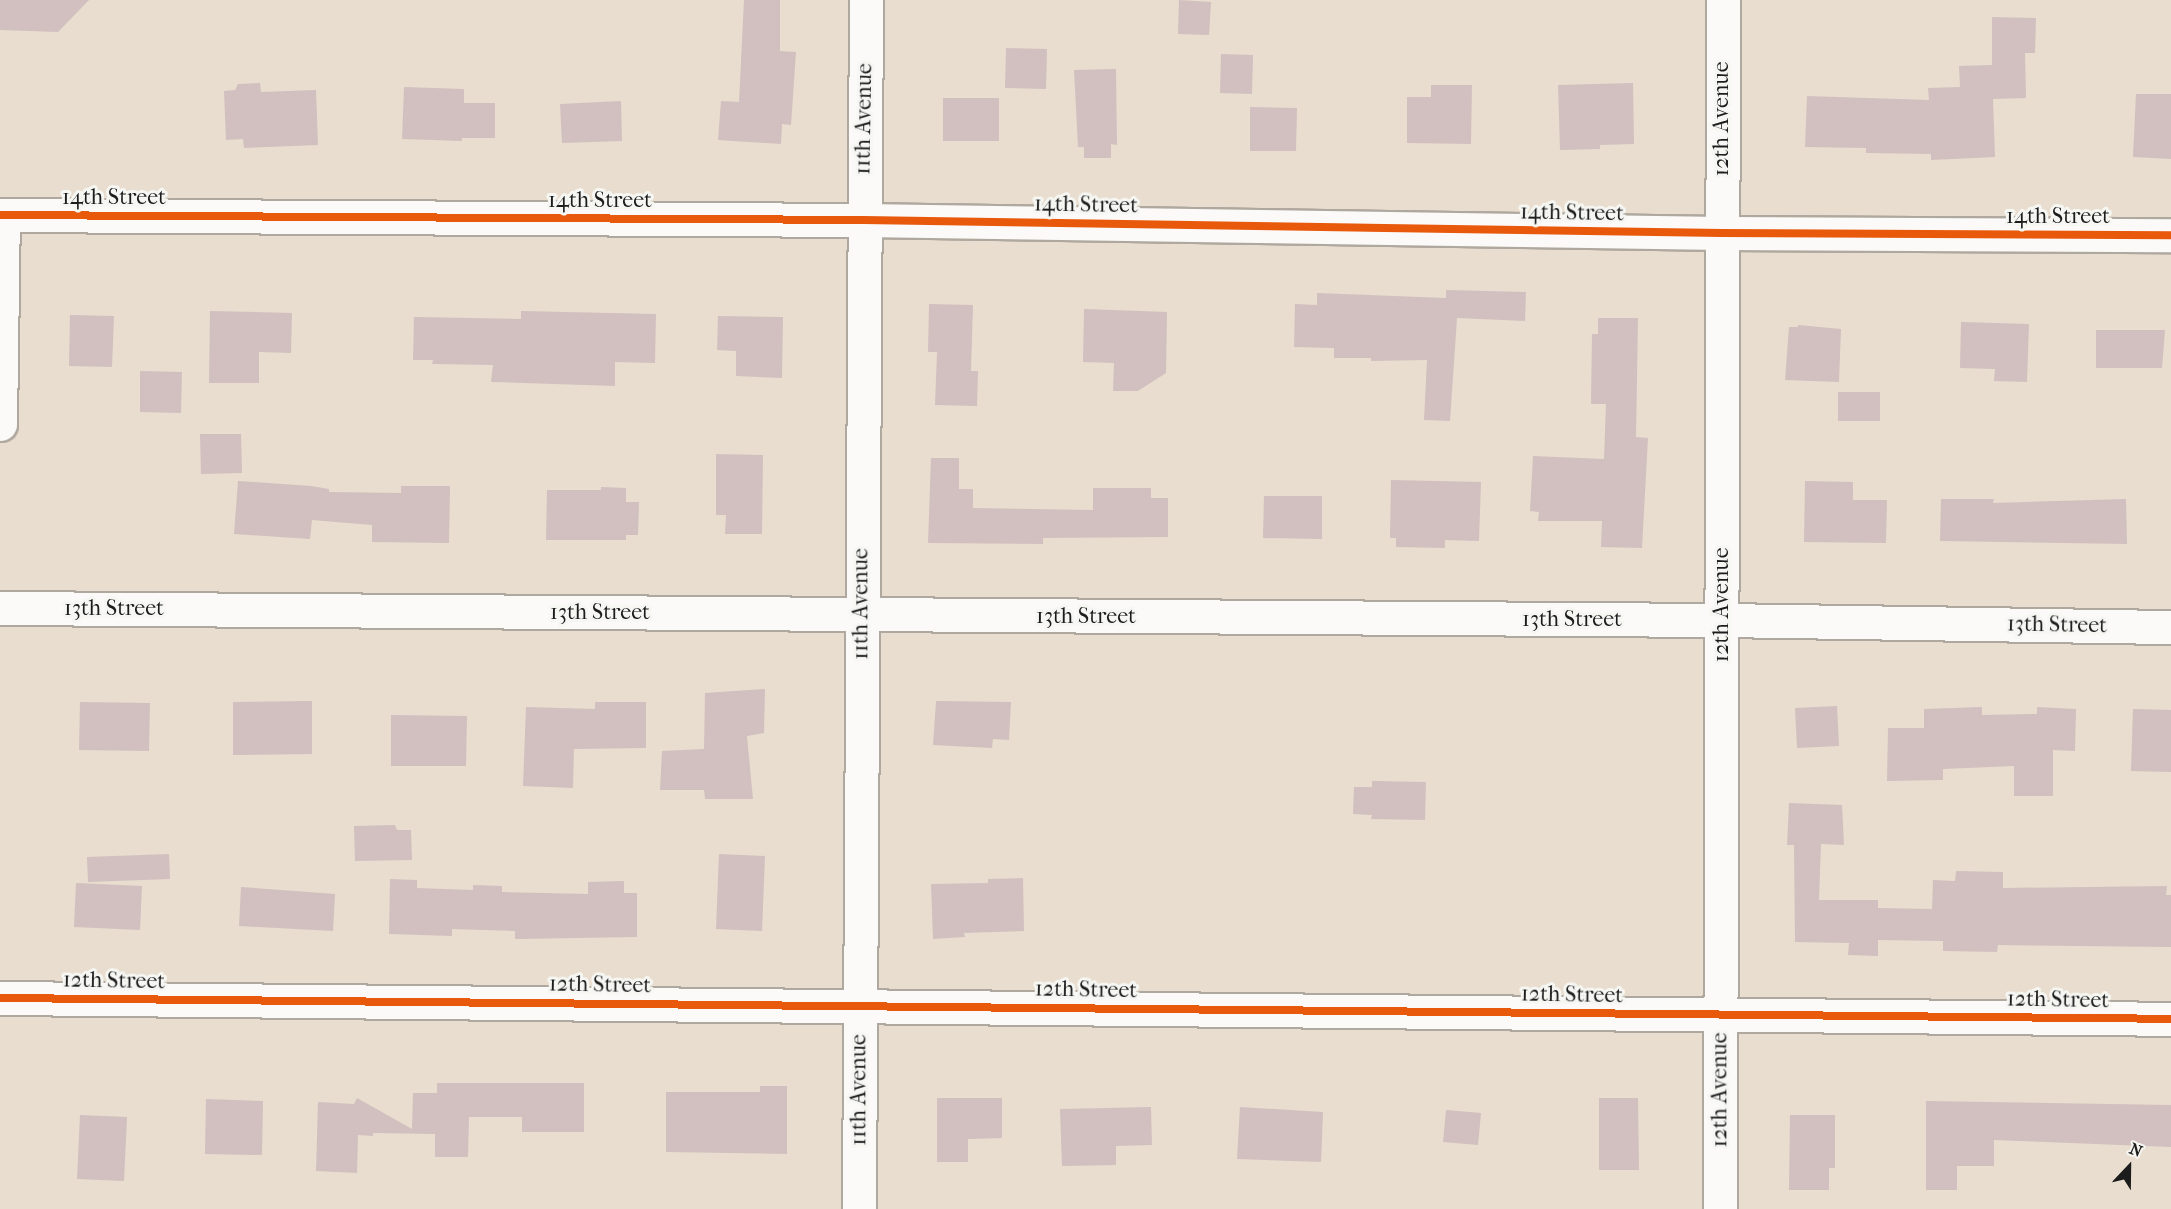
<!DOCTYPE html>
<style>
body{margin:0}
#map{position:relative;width:2171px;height:1209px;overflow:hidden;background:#e8ddce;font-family:"IM FELL French Canon",serif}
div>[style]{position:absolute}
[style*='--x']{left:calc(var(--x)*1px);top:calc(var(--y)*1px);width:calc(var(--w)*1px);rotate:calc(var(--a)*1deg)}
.building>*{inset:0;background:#d1c0bf}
.roads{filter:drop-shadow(2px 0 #afa89f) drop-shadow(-2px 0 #afa89f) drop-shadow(0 2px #afa89f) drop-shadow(0 -2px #afa89f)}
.minor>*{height:33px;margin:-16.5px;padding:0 16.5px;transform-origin:16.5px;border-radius:16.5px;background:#fcfaf8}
.cycleway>*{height:8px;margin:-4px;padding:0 4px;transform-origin:4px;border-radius:4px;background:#e8590c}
span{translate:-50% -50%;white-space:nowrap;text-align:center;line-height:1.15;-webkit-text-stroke:6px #f6f6f2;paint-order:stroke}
.street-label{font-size:22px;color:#1c1c1c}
.north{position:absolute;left:2099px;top:1137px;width:60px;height:60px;-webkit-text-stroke:4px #f6f6f2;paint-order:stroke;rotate:22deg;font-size:16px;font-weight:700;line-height:24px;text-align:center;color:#1c1c1c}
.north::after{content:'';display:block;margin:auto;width:21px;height:27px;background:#1c1c1c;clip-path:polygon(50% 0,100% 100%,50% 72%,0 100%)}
</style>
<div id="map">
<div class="building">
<div style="clip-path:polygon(0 0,89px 0,58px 32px,0 30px)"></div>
<div style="clip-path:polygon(744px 0,780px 0,780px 51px,796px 52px,791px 125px,782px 124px,781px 144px,718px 140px,721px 101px,739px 102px)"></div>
<div style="clip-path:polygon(1179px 0,1211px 2px,1209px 35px,1178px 34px)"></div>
<div style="clip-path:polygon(1992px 17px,2036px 18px,2035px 53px,2025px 53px,2026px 98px,1993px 99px,1995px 157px,1931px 160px,1931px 154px,1866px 153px,1866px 148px,1805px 147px,1807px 96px,1929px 100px,1928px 88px,1960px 87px,1959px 66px,1992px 65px)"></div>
<div style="clip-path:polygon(1006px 48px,1047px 49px,1046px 89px,1005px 88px)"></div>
<div style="clip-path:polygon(1221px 54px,1253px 55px,1252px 94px,1220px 93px)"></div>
<div style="clip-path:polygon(1116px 69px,1117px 145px,1111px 144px,1111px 158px,1084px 158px,1084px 147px,1078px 147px,1074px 70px)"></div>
<div style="clip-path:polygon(260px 83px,261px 92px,316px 90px,318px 145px,244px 148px,243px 139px,226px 140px,224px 91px,235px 90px,238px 84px)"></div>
<div style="clip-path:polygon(1633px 83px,1634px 144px,1600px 145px,1600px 149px,1560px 150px,1558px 85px)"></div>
<div style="clip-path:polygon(1431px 85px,1472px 85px,1471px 144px,1407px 143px,1407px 97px,1431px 97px)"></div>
<div style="clip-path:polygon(404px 87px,464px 89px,464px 103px,495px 103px,495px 138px,462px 138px,462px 141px,402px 139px)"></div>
<div style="clip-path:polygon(2136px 94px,2171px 94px,2171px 159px,2133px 157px)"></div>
<div style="clip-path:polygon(943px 98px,999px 98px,999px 141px,943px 141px)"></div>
<div style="clip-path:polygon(621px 101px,622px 141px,562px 143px,560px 104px)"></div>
<div style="clip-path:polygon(1250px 107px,1297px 108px,1296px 151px,1250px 151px)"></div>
<div style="clip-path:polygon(1446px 290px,1526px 292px,1525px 321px,1457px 318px,1450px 421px,1424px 420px,1427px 360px,1371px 361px,1371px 358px,1334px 358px,1334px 348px,1294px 347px,1295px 304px,1317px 305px,1317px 293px,1446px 298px)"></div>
<div style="clip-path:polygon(929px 304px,973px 305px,971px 371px,978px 371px,977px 406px,935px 405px,937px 352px,928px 352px)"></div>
<div style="clip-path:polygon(1084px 309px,1167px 312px,1166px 373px,1138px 391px,1113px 391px,1114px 363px,1083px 362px)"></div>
<div style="clip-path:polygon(210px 311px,292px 313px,291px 353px,259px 352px,259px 383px,209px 383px)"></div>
<div style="clip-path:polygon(521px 311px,656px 314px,655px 363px,615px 362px,615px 386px,491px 382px,493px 365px,432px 364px,433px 360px,413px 360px,414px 317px,521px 319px)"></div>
<div style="clip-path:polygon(70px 315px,114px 316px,112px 367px,69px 366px)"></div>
<div style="clip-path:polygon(718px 316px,783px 317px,782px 378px,736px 376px,736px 351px,717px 350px)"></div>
<div style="clip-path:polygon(1598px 318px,1638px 318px,1636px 437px,1648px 438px,1642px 548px,1601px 547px,1602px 521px,1538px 521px,1539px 512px,1530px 511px,1533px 456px,1604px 459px,1606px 404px,1591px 404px,1592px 334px,1598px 334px)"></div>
<div style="clip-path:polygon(1961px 322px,2029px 324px,2027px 382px,1994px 381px,1995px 369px,1960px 368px)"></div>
<div style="clip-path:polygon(1798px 325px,1841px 329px,1839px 382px,1785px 380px,1789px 327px,1798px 327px)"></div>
<div style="clip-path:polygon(2096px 330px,2165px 330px,2162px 368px,2096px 368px)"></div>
<div style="clip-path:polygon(140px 371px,182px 372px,181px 413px,140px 412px)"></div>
<div style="clip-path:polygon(1838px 392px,1880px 392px,1880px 421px,1838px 421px)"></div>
<div style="clip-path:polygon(200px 434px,241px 434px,242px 473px,201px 474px)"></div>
<div style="clip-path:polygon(716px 454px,763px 455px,762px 534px,725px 534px,726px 515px,716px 515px)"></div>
<div style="clip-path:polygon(931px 458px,959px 458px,959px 489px,973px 489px,973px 508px,1093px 510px,1093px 488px,1151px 488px,1151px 498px,1168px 498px,1168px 537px,1043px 538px,1043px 544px,928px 543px)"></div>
<div style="clip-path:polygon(1391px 480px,1481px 482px,1479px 541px,1445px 540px,1445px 548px,1396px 547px,1396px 538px,1390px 538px)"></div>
<div style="clip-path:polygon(238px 481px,311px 486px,329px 489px,329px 492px,401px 493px,401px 486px,450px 486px,449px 543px,372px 542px,372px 525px,312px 520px,310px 539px,234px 534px)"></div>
<div style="clip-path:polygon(1805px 481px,1853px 482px,1853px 500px,1887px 500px,1886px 543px,1804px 542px)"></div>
<div style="clip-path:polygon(601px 487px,626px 488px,626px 502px,639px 502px,638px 535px,626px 535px,626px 540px,546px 540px,547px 490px,601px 490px)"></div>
<div style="clip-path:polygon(1264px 496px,1322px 496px,1322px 539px,1263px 538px)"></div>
<div style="clip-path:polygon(1941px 499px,1994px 499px,1993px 503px,2126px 499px,2127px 544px,1940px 541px)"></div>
<div style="clip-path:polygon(765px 689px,764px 733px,747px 736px,753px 799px,705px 799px,704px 790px,660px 790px,662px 751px,704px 749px,705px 693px)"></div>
<div style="clip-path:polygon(312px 701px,312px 754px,233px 755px,233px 702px)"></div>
<div style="clip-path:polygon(936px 701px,1011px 702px,1009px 740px,993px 739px,992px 748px,933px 745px)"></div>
<div style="clip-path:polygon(80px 702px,150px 703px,149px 751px,79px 750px)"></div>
<div style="clip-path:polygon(595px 702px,646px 702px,646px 748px,574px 749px,573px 788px,523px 786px,526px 707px,595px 709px)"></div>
<div style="clip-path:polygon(1837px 706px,1839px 746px,1797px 748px,1795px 708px)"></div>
<div style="clip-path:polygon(1982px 707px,1982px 715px,2037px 714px,2037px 707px,2076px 709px,2075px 751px,2053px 750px,2053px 796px,2014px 796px,2014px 766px,1943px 769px,1943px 780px,1887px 781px,1888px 728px,1924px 728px,1924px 709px)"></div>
<div style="clip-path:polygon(2133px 709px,2171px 710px,2171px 772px,2131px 771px)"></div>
<div style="clip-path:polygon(391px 715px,467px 716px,466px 766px,391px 766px)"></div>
<div style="clip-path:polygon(1372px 781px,1426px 782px,1425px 820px,1371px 819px,1372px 815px,1353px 814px,1354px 787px,1372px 787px)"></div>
<div style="clip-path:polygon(1789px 803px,1842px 805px,1844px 845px,1821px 844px,1819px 900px,1878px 900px,1878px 908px,1932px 909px,1933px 880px,1955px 881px,1956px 871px,2003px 872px,2003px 888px,2167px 886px,2166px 895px,2171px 895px,2171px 947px,1998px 945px,1997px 952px,1943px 951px,1943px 941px,1878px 940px,1878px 956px,1848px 955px,1849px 943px,1795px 942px,1794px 845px,1787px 845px)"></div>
<div style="clip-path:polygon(395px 825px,397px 830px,411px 830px,412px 860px,355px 861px,354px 826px)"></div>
<div style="clip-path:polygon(169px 854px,170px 879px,88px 882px,87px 857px)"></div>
<div style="clip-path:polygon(719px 854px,765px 856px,762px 931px,716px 929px)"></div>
<div style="clip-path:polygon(1023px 878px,1024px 931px,964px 933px,965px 937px,933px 939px,931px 884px,988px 883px,988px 879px)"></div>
<div style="clip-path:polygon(390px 879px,417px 880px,417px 888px,473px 890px,473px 885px,502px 886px,502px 892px,588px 894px,588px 882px,624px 881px,624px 893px,637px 893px,637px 937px,515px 939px,515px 931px,452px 929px,452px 936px,389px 934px)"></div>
<div style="clip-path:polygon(76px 883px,142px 886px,140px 930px,74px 927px)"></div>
<div style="clip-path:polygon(241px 887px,335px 894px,333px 931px,239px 926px)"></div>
<div style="clip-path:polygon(437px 1083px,584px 1083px,584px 1132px,522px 1132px,522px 1117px,469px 1117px,468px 1157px,435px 1157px,435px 1134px,373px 1133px,373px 1136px,358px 1135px,357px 1173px,316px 1171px,318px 1102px,354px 1104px,357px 1098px,412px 1129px,413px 1093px,437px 1093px)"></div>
<div style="clip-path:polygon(760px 1086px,787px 1086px,787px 1154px,666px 1152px,666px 1092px,760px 1092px)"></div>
<div style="clip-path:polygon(937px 1098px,1002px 1098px,1002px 1138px,968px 1139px,968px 1162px,937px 1162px)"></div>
<div style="clip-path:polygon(1599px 1098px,1638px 1098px,1639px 1170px,1599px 1170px)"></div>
<div style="clip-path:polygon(206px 1099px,263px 1101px,262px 1155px,205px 1154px)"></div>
<div style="clip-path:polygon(1926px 1101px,2171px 1105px,2171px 1147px,1994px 1140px,1994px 1166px,1957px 1166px,1957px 1190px,1926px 1190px)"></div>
<div style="clip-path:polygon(1151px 1107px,1152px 1145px,1116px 1146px,1116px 1165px,1062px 1166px,1060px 1109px)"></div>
<div style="clip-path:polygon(1240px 1107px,1323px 1112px,1321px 1162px,1237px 1159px)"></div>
<div style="clip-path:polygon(1446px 1110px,1481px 1113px,1478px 1145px,1443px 1142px)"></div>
<div style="clip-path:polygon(80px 1115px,127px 1117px,124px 1181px,77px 1179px)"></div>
<div style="clip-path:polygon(1790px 1115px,1835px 1115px,1835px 1168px,1829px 1168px,1829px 1190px,1789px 1190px)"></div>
</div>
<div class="roads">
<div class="minor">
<div style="--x:0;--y:215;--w:863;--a:0.33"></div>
<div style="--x:863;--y:220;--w:859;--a:0.87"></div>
<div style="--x:1722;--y:233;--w:449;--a:0.3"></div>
<div style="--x:0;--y:424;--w:209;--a:-89.2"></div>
<div style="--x:0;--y:608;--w:1722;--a:0.4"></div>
<div style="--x:1722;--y:620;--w:449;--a:0.9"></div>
<div style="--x:0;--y:998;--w:2171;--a:0.55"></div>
<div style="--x:859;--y:1209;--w:1209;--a:-89.67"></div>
<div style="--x:1720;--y:1209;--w:1209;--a:-89.86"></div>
</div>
</div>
<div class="cycleway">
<div style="--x:0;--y:215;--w:863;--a:0.33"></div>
<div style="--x:863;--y:220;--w:859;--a:0.87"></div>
<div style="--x:1722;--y:233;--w:449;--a:0.3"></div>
<div style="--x:0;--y:998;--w:2171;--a:0.55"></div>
</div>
<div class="street-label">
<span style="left:864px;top:119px;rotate:-89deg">11th Avenue</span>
<span style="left:1722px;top:119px;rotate:-90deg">12th Avenue</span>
<span style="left:114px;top:198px">14th Street</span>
<span style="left:600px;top:201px">14th Street</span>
<span style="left:1086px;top:205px;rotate:1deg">14th Street</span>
<span style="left:1572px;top:213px;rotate:1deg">14th Street</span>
<span style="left:2058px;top:217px">14th Street</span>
<span style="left:861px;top:604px;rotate:-90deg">11th Avenue</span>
<span style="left:1722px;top:605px;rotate:-90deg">12th Avenue</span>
<span style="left:114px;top:609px">13th Street</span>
<span style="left:600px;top:613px">13th Street</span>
<span style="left:1086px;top:617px">13th Street</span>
<span style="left:1572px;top:620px">13th Street</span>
<span style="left:2057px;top:625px;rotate:1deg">13th Street</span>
<span style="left:114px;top:981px;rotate:1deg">12th Street</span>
<span style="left:600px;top:985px;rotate:1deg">12th Street</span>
<span style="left:1086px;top:990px;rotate:1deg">12th Street</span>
<span style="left:1572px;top:995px;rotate:1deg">12th Street</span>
<span style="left:2058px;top:1000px;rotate:1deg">12th Street</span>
<span style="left:859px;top:1090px;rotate:-90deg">11th Avenue</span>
<span style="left:1720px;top:1090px;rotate:-90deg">12th Avenue</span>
</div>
<div class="north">N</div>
</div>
